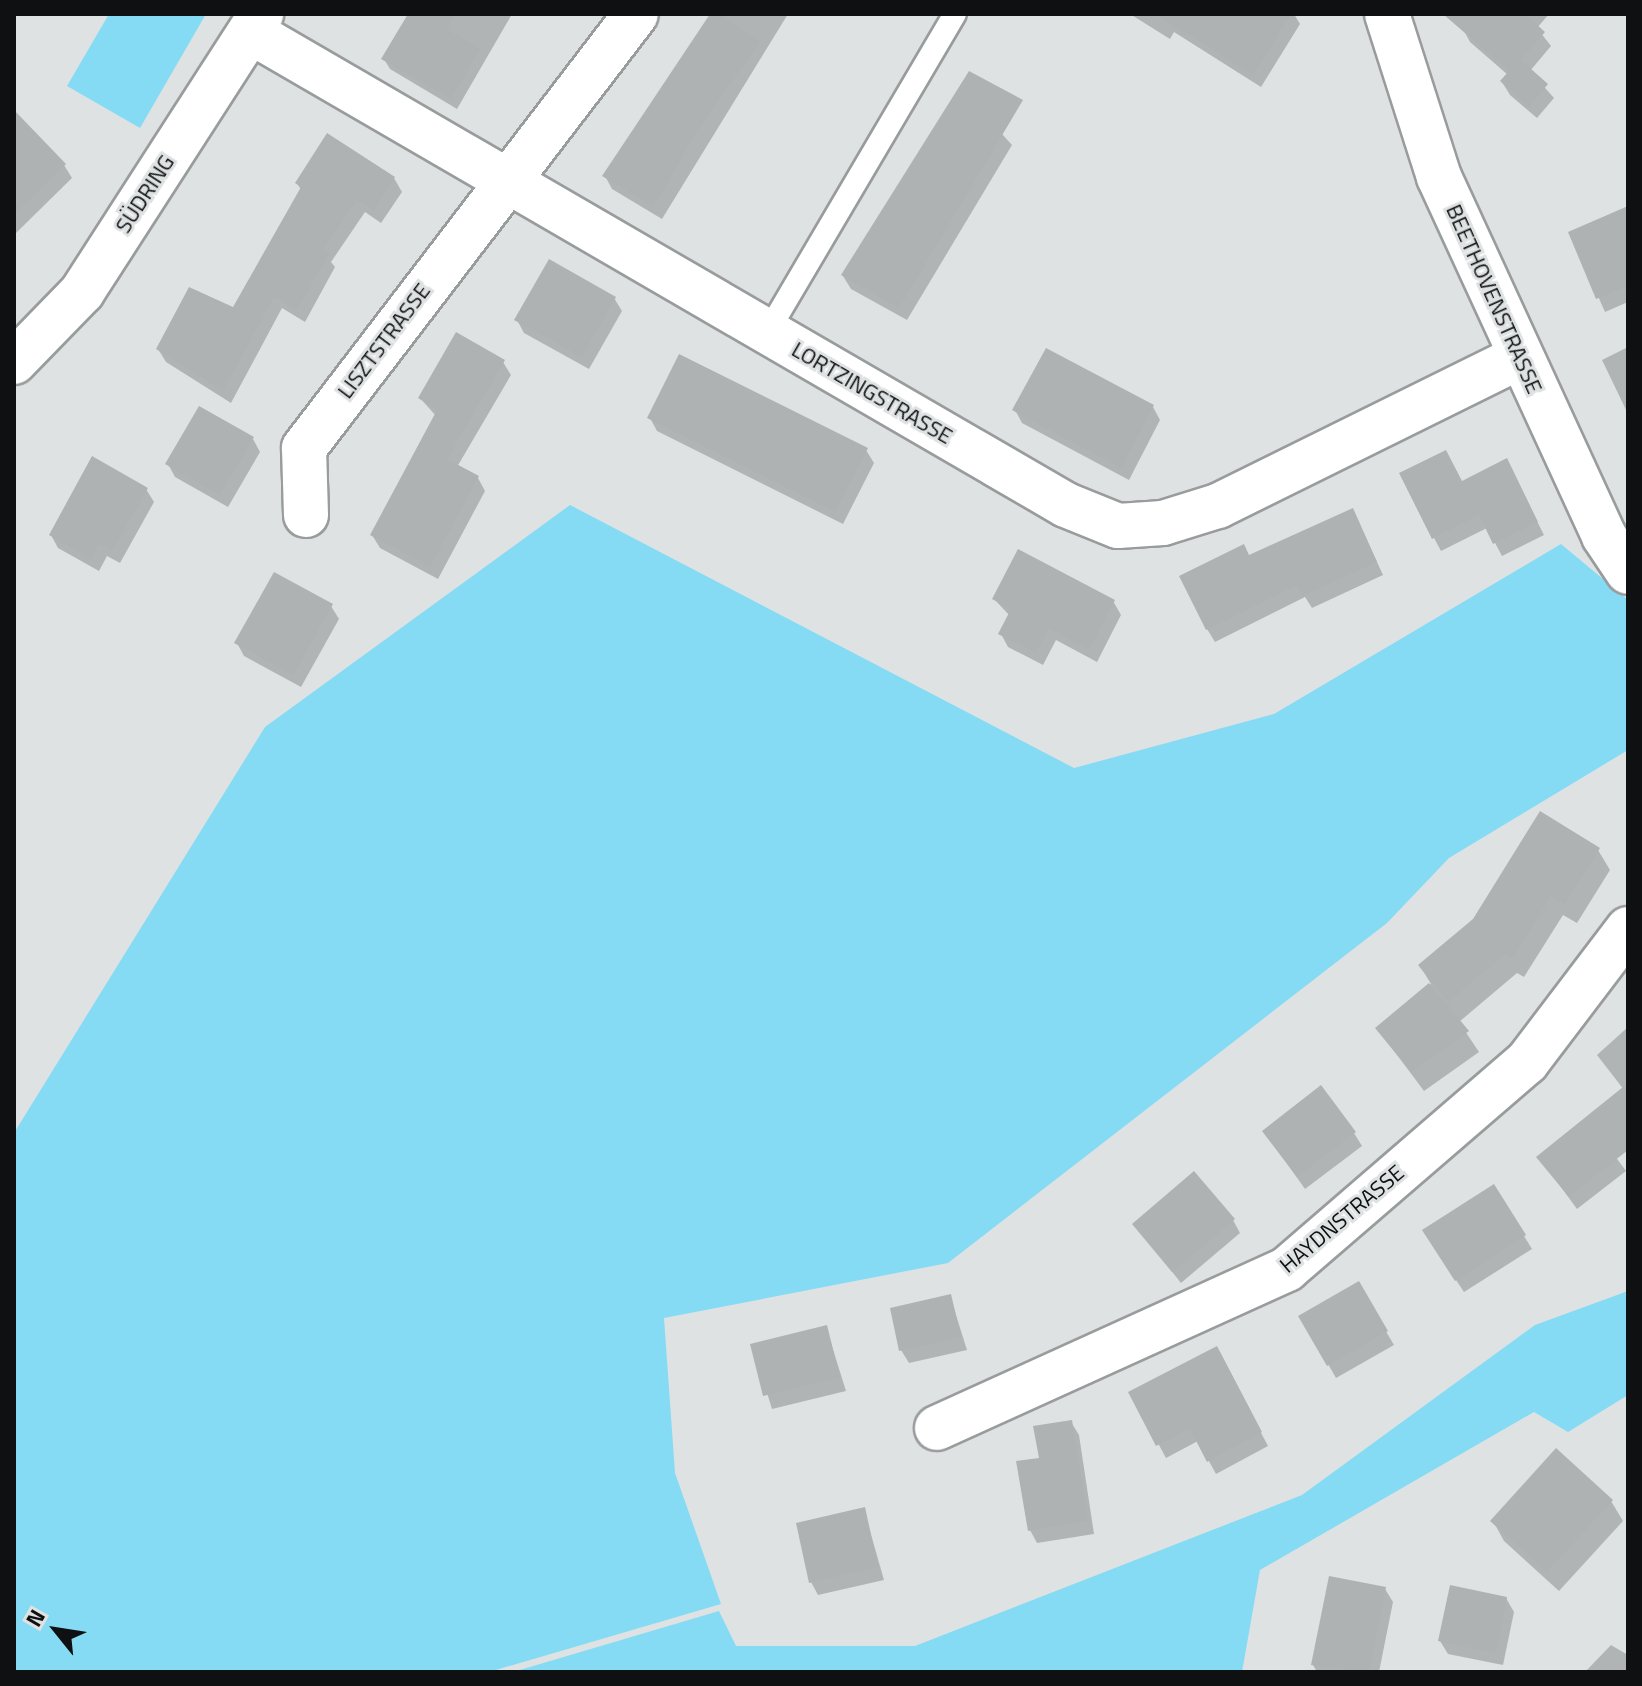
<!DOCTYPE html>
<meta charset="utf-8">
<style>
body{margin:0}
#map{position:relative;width:1642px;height:1686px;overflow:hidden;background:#dee2e3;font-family:"Titillium Web",sans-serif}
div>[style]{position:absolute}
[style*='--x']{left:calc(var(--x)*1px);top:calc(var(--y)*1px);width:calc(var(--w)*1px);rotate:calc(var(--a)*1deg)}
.green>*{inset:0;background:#85dbf4}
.shadow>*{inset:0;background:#0003}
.building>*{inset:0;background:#aeb2b3}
.roads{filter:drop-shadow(2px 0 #989c9d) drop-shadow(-2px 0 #989c9d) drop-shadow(0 2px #989c9d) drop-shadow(0 -2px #989c9d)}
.service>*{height:22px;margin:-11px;padding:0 11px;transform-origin:11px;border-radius:11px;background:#fff}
.minor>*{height:44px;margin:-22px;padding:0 22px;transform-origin:22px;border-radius:22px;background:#fff}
span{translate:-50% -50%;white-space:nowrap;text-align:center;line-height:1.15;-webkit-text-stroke:6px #dee2e3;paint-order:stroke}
.street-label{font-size:22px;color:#0f1011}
.frame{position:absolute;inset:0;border:16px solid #0f1011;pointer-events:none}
.north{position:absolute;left:16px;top:1590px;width:80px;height:80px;-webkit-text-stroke:6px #dee2e3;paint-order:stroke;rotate:300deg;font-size:22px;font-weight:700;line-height:32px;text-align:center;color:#0f1011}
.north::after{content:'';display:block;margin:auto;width:28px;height:36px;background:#0f1011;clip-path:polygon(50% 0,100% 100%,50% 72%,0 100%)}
</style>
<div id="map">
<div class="green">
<div style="clip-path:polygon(109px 14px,206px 14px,140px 128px,67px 86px)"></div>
<div style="clip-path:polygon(570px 505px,1074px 768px,1274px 714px,1561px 544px,1627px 599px,1628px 750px,1449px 858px,1387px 923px,948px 1263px,664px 1318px,675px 1473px,721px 1604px,489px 1672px,14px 1672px,14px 1133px,265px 727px)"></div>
<div style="clip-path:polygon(1628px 1291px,1628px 1395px,1568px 1432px,1534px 1412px,1260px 1570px,1242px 1672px,513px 1672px,719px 1611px,736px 1646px,915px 1646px,1302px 1495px,1535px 1325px)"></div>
</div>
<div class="shadow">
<div style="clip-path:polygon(410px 14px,512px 14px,457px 109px,390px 69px,384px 59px)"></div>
<div style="clip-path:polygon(712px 14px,788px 14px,662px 219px,612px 189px,605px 176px)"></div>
<div style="clip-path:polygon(1130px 14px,1294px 14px,1300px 24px,1261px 87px,1174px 32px,1170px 39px)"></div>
<div style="clip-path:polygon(1476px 14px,1549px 14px,1537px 28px,1551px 46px,1530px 71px,1554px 98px,1537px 118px,1510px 95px,1502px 82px,1508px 75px,1470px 42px,1463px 29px)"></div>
<div style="clip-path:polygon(993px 124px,1012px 145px,907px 320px,851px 289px,843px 276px)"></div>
<div style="clip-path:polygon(14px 141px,64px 165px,72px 178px,14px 235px)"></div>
<div style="clip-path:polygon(394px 178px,402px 192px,381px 223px,365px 212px,331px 262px,335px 267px,305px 322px,282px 308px,231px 403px,166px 362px,158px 349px,234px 310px,301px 190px,297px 183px)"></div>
<div style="clip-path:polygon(1628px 209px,1628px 302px,1605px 312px,1570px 233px)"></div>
<div style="clip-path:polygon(614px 298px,622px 311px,589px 369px,524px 333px,517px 320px)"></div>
<div style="clip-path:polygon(1628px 347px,1628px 414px,1602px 360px)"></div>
<div style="clip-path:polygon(503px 362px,511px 375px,457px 467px,478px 478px,485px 491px,438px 579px,380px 548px,372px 535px,436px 416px,420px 398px)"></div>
<div style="clip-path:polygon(1153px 407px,1160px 420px,1129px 480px,1022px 423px,1015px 410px)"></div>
<div style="clip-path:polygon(650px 418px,866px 450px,874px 463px,843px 524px,657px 431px)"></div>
<div style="clip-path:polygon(253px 439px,260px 452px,228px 507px,175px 477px,168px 464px)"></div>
<div style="clip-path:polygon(1513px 474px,1544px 535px,1502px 556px,1487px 528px,1441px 551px,1434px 538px,1462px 483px)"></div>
<div style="clip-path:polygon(146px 489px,154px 502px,120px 563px,107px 556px,99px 571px,58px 548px,51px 535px)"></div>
<div style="clip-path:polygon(1359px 523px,1383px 575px,1312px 608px,1305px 597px,1215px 642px,1207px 629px,1249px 558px)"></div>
<div style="clip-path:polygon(994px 599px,1113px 601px,1121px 615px,1097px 662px,1056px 640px,1043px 665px,1008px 647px,1001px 634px,1010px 616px)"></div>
<div style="clip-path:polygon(331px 606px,339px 619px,301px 687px,244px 656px,237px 643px)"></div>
<div style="clip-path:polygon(1598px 850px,1610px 870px,1577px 923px,1563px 915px,1524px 977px,1517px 973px,1459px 1022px,1479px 1052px,1424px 1091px,1377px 1028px,1431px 984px,1420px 966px)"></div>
<div style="clip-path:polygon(1628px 1027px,1628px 1095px,1597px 1055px)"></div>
<div style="clip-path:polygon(1587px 1118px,1626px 1171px,1577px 1209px,1539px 1157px)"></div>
<div style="clip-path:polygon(1264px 1131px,1354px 1133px,1362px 1146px,1305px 1189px)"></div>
<div style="clip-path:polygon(1233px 1220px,1240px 1233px,1181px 1283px,1134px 1224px)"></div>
<div style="clip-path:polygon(1524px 1236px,1532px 1249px,1464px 1292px,1432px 1244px)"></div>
<div style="clip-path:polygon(1358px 1284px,1394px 1345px,1336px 1378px,1301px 1317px)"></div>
<div style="clip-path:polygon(950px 1296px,967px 1350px,909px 1363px,901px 1350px)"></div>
<div style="clip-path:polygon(826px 1327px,846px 1391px,772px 1409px,752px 1345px)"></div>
<div style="clip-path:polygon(1223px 1361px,1268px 1446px,1216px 1474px,1198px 1441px,1166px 1458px,1131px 1393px)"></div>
<div style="clip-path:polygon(1071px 1422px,1079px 1435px,1094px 1534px,1037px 1543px,1030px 1530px,1041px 1460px)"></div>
<div style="clip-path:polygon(1611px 1501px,1623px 1521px,1559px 1591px,1504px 1541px,1493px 1521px)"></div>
<div style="clip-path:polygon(864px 1510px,884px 1580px,818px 1595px,811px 1582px)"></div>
<div style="clip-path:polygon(1385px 1589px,1393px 1602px,1379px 1672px,1317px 1672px,1313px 1665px)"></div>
<div style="clip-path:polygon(1506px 1598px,1514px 1612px,1503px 1665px,1448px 1654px,1440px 1641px)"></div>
<div style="clip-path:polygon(1611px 1645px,1628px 1655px,1628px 1672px,1585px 1672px)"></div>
</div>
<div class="building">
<div style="clip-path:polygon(408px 14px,455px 14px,446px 29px,480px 49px,451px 99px,381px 59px)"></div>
<div style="clip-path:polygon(710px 14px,721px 14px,760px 42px,697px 131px,654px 207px,602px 176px)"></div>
<div style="clip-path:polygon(1155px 14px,1291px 14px,1253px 75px)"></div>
<div style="clip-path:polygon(1443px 14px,1525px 14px,1545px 32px,1521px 60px,1548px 84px,1529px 107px,1500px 81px,1509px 71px)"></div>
<div style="clip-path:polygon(969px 71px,1023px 100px,899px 308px,841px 275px)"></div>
<div style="clip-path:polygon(14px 110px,66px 164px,14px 214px)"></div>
<div style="clip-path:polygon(327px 133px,395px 177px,374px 211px,357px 200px,323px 250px,329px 253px,297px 310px,274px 297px,223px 391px,156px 349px,189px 287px,233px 307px,301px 187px,295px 183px)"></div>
<div style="clip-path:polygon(1628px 206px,1628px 286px,1596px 299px,1568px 232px)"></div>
<div style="clip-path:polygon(549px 259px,616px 297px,582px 357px,514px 320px)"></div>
<div style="clip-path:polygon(456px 332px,505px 360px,447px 459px,479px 476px,430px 567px,370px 535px,437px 410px,418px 398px)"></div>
<div style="clip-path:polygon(1046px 348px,1154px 405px,1121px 468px,1012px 410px)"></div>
<div style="clip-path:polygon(679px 354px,868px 448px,835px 512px,647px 418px)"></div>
<div style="clip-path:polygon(199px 406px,254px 437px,220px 495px,165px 464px)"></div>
<div style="clip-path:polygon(1446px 450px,1462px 481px,1507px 458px,1538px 522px,1493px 544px,1479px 515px,1432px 539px,1399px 473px)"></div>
<div style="clip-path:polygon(92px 456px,148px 488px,112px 551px,99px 544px,91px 559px,49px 535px)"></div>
<div style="clip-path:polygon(1353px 508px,1377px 562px,1302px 596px,1297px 585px,1206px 630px,1179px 576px,1244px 544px,1249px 555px)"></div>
<div style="clip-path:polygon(1018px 549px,1115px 600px,1089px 650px,1049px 628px,1036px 653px,998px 634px,1011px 609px,992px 599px)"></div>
<div style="clip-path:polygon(274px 572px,333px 604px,293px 675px,234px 643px)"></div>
<div style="clip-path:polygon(1540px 811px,1600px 848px,1565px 904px,1551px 896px,1513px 958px,1505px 954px,1448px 1002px,1418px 965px,1473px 919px)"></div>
<div style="clip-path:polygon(1429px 983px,1469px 1031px,1411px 1072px,1375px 1028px)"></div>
<div style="clip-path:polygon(1628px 1083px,1628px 1150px,1569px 1197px,1536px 1157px)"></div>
<div style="clip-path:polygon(1321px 1085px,1356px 1132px,1297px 1177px,1262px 1131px)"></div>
<div style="clip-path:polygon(1194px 1171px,1235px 1219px,1172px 1272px,1132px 1224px)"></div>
<div style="clip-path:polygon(1494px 1184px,1526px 1235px,1455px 1281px,1422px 1230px)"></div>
<div style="clip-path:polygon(1359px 1281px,1388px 1331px,1327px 1366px,1298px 1316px)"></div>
<div style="clip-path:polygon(951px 1294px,961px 1337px,899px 1351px,890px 1308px)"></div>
<div style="clip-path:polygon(827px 1325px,840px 1378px,763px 1396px,750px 1344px)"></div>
<div style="clip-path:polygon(1217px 1346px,1262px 1432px,1207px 1462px,1190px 1429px,1156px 1446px,1128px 1392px)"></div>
<div style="clip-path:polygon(1072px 1420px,1088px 1521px,1028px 1531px,1016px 1461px,1039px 1458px,1033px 1426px)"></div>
<div style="clip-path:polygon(1556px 1448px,1613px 1500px,1547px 1572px,1490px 1521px)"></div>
<div style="clip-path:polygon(865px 1507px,878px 1567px,809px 1583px,796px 1523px)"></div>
<div style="clip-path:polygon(1329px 1576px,1386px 1587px,1369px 1672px,1311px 1665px)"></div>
<div style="clip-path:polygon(1450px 1585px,1507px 1597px,1496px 1653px,1438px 1641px)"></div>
</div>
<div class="roads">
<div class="service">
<div style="--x:767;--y:333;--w:370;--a:-59.5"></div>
</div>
<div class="minor">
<div style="--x:1387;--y:14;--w:171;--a:72.3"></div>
<div style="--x:1439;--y:177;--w:395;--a:65.3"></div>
<div style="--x:1604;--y:536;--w:43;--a:56.3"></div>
<div style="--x:251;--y:32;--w:942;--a:30.13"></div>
<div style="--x:1066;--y:505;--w:56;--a:22"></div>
<div style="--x:1118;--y:526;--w:45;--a:-3.8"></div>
<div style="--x:1163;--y:523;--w:58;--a:-17.2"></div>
<div style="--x:1218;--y:506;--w:336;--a:-26.3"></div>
<div style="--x:14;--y:362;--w:98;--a:-45.8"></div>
<div style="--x:82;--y:292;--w:331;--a:-57.2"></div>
<div style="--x:306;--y:515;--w:67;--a:-91.7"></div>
<div style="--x:304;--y:448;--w:546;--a:-52.58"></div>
<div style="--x:937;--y:1428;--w:384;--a:-24.4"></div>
<div style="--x:1287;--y:1269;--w:317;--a:-40.8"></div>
<div style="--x:1527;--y:1062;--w:167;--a:-52.8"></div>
</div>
</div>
<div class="street-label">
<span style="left:145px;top:194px;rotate:-57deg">SÜDRING</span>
<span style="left:1494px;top:299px;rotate:66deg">BEETHOVENSTRASSE</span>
<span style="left:384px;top:341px;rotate:-53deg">LISZTSTRASSE</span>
<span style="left:872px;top:393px;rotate:30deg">LORTZINGSTRASSE</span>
<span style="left:1342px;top:1219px;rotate:-40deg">HAYDNSTRASSE</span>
</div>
<div class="frame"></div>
<div class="north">N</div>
</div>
